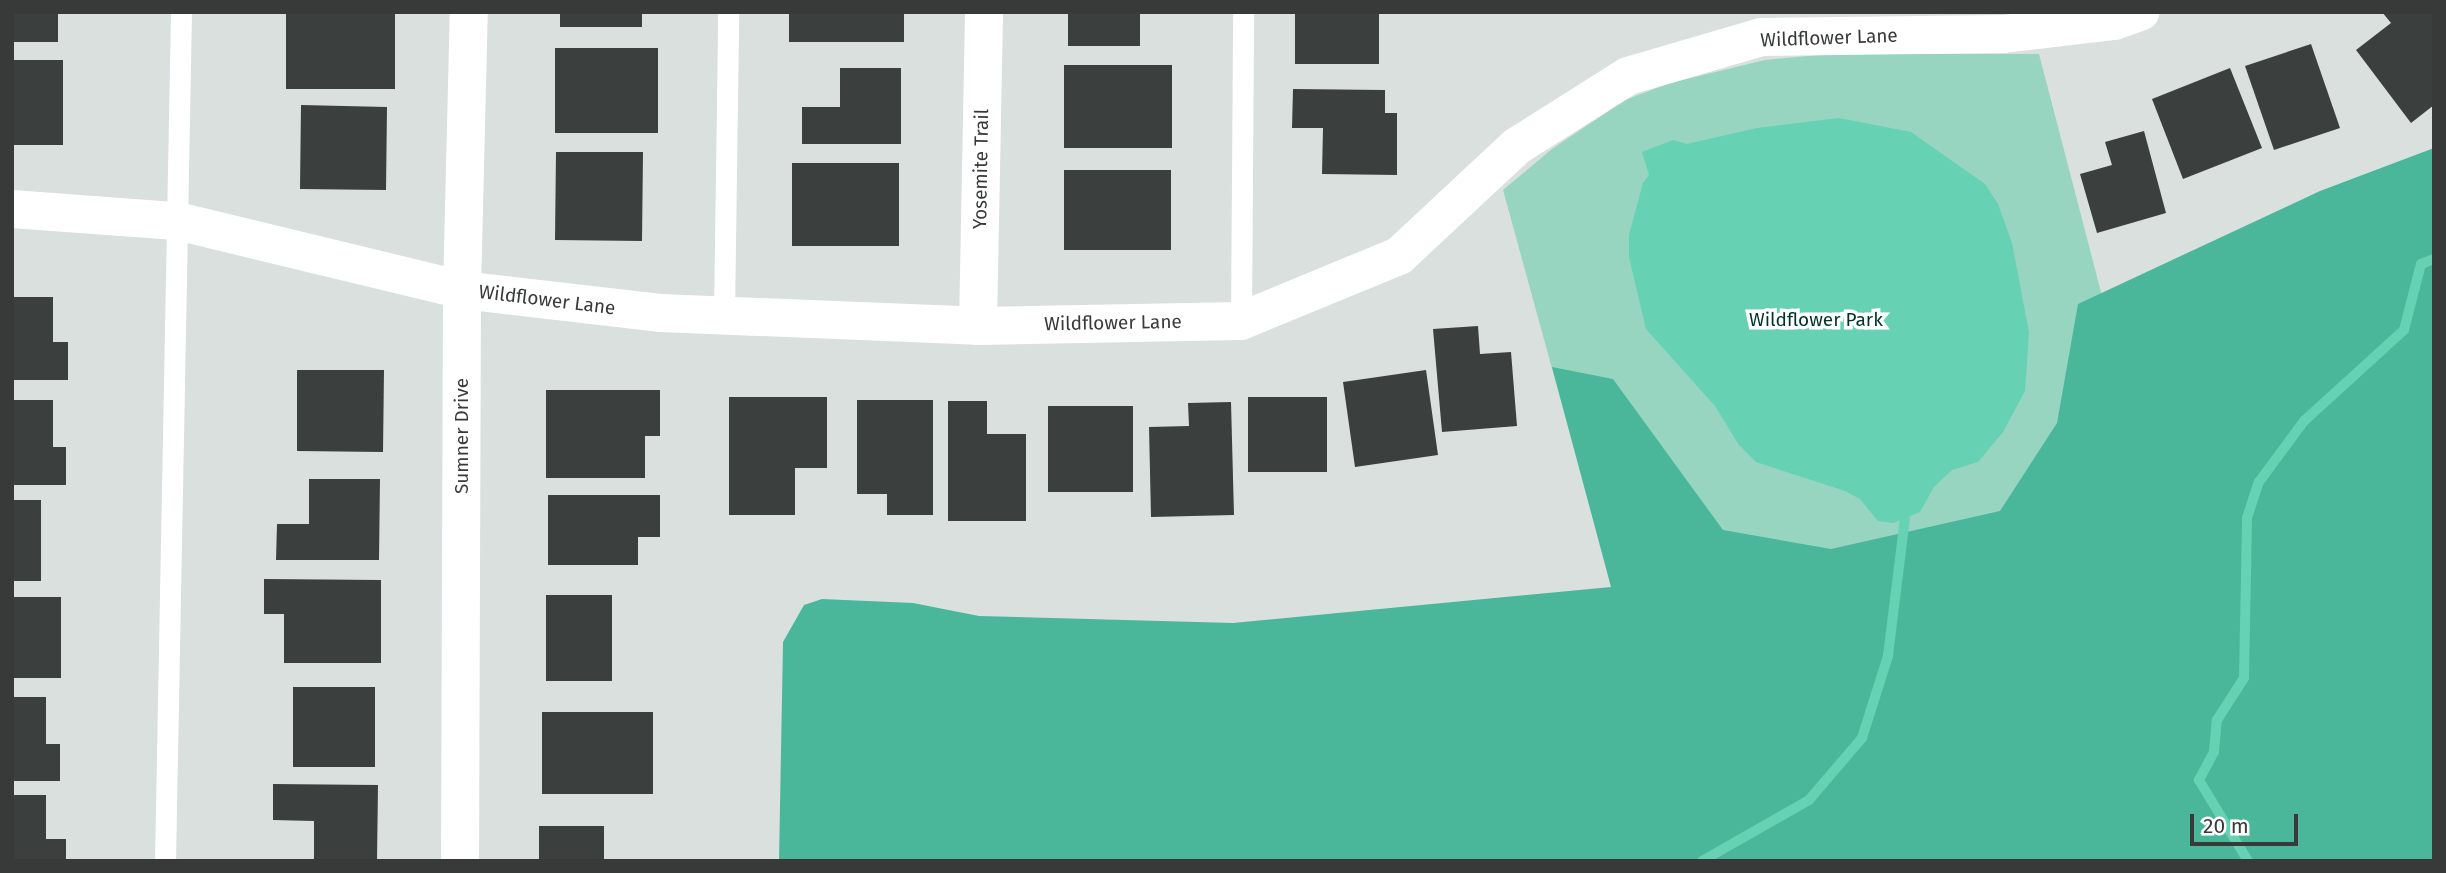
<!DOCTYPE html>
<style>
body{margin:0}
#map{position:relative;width:2446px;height:873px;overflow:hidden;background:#dae0de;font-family:"Fira Sans",sans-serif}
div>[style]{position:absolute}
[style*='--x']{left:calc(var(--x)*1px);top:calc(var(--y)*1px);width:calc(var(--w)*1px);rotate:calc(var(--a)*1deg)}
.green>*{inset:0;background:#97d5c1}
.forest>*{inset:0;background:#4ab79a}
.water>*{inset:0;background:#66d1b3}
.stream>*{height:10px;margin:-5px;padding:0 5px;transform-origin:5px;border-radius:5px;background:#66d1b3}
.building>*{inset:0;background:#3b3f3e}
.lane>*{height:21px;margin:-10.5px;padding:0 10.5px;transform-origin:10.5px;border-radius:10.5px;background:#fff}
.street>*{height:38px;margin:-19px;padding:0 19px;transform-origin:19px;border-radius:19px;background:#fff}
span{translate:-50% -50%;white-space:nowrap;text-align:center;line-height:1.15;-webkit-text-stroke:7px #fff;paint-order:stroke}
.street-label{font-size:19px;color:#373a39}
.park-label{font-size:19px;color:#003428}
.frame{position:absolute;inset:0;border:14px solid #373a39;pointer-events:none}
.scale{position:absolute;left:2190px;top:814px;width:108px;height:32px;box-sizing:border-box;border:4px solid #373a39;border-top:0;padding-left:9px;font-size:21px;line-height:24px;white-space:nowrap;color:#373a39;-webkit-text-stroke:5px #fff;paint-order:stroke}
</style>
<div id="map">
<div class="green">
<div style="clip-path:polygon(1830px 54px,2039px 54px,2157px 507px,1612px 587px,1503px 190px,1552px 149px,1625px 100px,1670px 83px,1765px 60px)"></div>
</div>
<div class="forest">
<div style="clip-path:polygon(2434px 148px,2434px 861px,779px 861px,783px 642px,804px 605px,822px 599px,913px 603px,979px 616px,1233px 623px,1611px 587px,1552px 367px,1613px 379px,1723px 530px,1831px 549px,2000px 511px,2057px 423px,2078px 304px,2320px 191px)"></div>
</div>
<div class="water">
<div style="clip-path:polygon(1839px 118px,1911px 132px,1985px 184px,1998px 204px,2012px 243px,2029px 332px,2025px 391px,2003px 432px,1978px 462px,1952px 470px,1934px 487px,1920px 512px,1893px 523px,1878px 521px,1860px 499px,1845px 491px,1756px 462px,1739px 445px,1715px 406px,1646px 329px,1629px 257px,1629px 235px,1643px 183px,1649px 175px,1642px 152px,1673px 140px,1687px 144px,1757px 128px)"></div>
</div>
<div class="stream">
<div style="--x:1702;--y:861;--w:123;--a:-29.7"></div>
<div style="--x:1809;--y:800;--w:82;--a:-49.5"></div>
<div style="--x:1862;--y:738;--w:86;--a:-72.4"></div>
<div style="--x:1888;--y:656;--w:139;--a:-83"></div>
<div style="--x:2248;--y:861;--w:95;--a:-121.2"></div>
<div style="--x:2199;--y:780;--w:32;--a:-62"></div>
<div style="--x:2214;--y:752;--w:32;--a:-85"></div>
<div style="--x:2217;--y:720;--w:50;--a:-57.3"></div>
<div style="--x:2244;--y:678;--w:160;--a:-88.9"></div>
<div style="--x:2247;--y:518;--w:38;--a:-72"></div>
<div style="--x:2259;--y:482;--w:76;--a:-53.6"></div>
<div style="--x:2304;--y:421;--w:135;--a:-42.3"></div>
<div style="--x:2404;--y:330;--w:68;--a:-75.6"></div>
<div style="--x:2421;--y:264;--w:14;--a:-21"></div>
</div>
<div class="building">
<div style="clip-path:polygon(12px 12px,58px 12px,58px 42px,12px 42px)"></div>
<div style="clip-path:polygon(286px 12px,395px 12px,395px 89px,286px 89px)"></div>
<div style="clip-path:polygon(560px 12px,642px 12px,642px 27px,560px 27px)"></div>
<div style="clip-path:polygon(789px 12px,904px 12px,904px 42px,789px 42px)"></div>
<div style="clip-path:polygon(1068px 12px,1140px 12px,1140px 46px,1068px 46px)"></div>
<div style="clip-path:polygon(1295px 12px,1379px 12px,1379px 64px,1295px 64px)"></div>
<div style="clip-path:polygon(2382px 12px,2434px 14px,2434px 105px,2411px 123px,2356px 50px,2391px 23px)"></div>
<div style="clip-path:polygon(2311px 44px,2340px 128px,2274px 150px,2245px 66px)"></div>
<div style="clip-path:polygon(555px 48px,658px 48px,658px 133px,555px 133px)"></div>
<div style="clip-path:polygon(12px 60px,63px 60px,63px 145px,12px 145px)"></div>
<div style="clip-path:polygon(1064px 65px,1172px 65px,1172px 148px,1064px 148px)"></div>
<div style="clip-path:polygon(840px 68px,901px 68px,901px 144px,802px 144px,802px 107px,840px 107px)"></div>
<div style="clip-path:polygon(2230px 68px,2262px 148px,2183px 179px,2152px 99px)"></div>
<div style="clip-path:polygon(1293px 89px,1385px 90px,1385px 113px,1397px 113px,1397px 175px,1322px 174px,1323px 128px,1292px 128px)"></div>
<div style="clip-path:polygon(301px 105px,387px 107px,386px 190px,300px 189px)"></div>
<div style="clip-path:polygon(2144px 131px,2166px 213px,2097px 233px,2080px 174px,2112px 165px,2105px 142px)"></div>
<div style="clip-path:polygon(556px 152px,643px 152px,642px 241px,555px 240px)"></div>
<div style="clip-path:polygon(792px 163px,899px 163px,899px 246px,792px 246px)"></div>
<div style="clip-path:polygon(1064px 170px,1171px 170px,1171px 250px,1064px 250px)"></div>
<div style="clip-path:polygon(12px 297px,53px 297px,53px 342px,68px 342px,68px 380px,12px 380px)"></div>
<div style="clip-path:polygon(1478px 326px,1480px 354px,1511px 352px,1517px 426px,1442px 432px,1433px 329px)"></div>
<div style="clip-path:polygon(297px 370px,384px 370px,383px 452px,297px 451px)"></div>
<div style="clip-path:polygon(1426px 370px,1438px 455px,1355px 467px,1343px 382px)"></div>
<div style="clip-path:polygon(546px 390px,660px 390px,660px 436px,645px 436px,645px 478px,546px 478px)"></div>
<div style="clip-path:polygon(729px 397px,827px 397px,827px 468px,795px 468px,795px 515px,729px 515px)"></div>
<div style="clip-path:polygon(1248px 397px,1327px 397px,1327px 472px,1248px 472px)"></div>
<div style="clip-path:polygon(12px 400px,53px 400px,53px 447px,66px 447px,66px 485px,12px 485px)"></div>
<div style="clip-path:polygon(857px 400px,933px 400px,933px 515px,887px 515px,887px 494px,857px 494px)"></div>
<div style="clip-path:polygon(948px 401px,987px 401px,987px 434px,1026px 434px,1026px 521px,948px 521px)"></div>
<div style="clip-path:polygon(1231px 402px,1234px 515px,1151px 517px,1149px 427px,1189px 426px,1188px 403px)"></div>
<div style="clip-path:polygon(1048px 406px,1133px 406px,1133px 492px,1048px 492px)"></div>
<div style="clip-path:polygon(309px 479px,380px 479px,379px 560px,276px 560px,277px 524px,309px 524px)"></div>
<div style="clip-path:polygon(548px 495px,660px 495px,660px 537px,638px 537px,638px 565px,548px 565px)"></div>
<div style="clip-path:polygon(12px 500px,41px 500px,41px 581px,12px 581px)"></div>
<div style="clip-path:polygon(264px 579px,381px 580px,381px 663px,284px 663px,284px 614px,264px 614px)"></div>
<div style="clip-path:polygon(546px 595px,612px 595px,612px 681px,546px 681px)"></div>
<div style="clip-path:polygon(12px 597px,61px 597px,61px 678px,12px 678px)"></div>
<div style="clip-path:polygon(293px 687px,375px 687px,375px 767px,293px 767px)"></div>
<div style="clip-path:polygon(12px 697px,46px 697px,46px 744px,60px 744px,60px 781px,12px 781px)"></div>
<div style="clip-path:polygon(542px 712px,653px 712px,653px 794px,542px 794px)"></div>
<div style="clip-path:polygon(273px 784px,378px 785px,377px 861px,314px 861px,314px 821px,273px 820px)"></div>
<div style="clip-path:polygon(12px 795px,46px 795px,46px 839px,66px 839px,66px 861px,12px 861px)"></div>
<div style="clip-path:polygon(539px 826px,604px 826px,604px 861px,539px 861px)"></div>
</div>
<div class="lane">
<div style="--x:724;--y:316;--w:304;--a:-89.2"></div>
<div style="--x:1241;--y:321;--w:309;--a:-89.6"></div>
<div style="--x:165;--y:861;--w:849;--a:-88.92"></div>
</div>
<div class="street">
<div style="--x:12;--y:209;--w:165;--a:4.2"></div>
<div style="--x:177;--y:221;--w:293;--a:13.6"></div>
<div style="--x:462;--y:290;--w:199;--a:6.6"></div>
<div style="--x:660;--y:313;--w:318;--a:2.3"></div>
<div style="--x:978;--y:326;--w:263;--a:-1.1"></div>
<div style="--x:1241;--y:321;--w:171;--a:-22.4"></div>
<div style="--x:1399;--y:256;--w:161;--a:-43"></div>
<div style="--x:1517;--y:146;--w:131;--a:-32.2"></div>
<div style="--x:1628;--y:76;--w:139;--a:-16.3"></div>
<div style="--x:1761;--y:37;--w:242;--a:-0.7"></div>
<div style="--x:2003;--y:34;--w:112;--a:-6.7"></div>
<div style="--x:2114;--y:21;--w:28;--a:-19"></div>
<div style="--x:978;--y:326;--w:314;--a:-88.9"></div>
<div style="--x:460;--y:861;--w:571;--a:-89.8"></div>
<div style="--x:462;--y:290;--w:278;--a:-88.6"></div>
</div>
<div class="street-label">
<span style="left:1829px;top:38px;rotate:-2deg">Wildflower Lane</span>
<span style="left:981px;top:169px;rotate:-89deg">Yosemite Trail</span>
<span style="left:547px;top:300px;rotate:7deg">Wildflower Lane</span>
<span style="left:1113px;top:323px;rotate:-1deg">Wildflower Lane</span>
<span style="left:462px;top:436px;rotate:-90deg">Sumner Drive</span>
</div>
<div class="park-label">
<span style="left:1816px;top:320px">Wildflower Park</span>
</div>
<div class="frame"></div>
<div class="scale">20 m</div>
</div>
